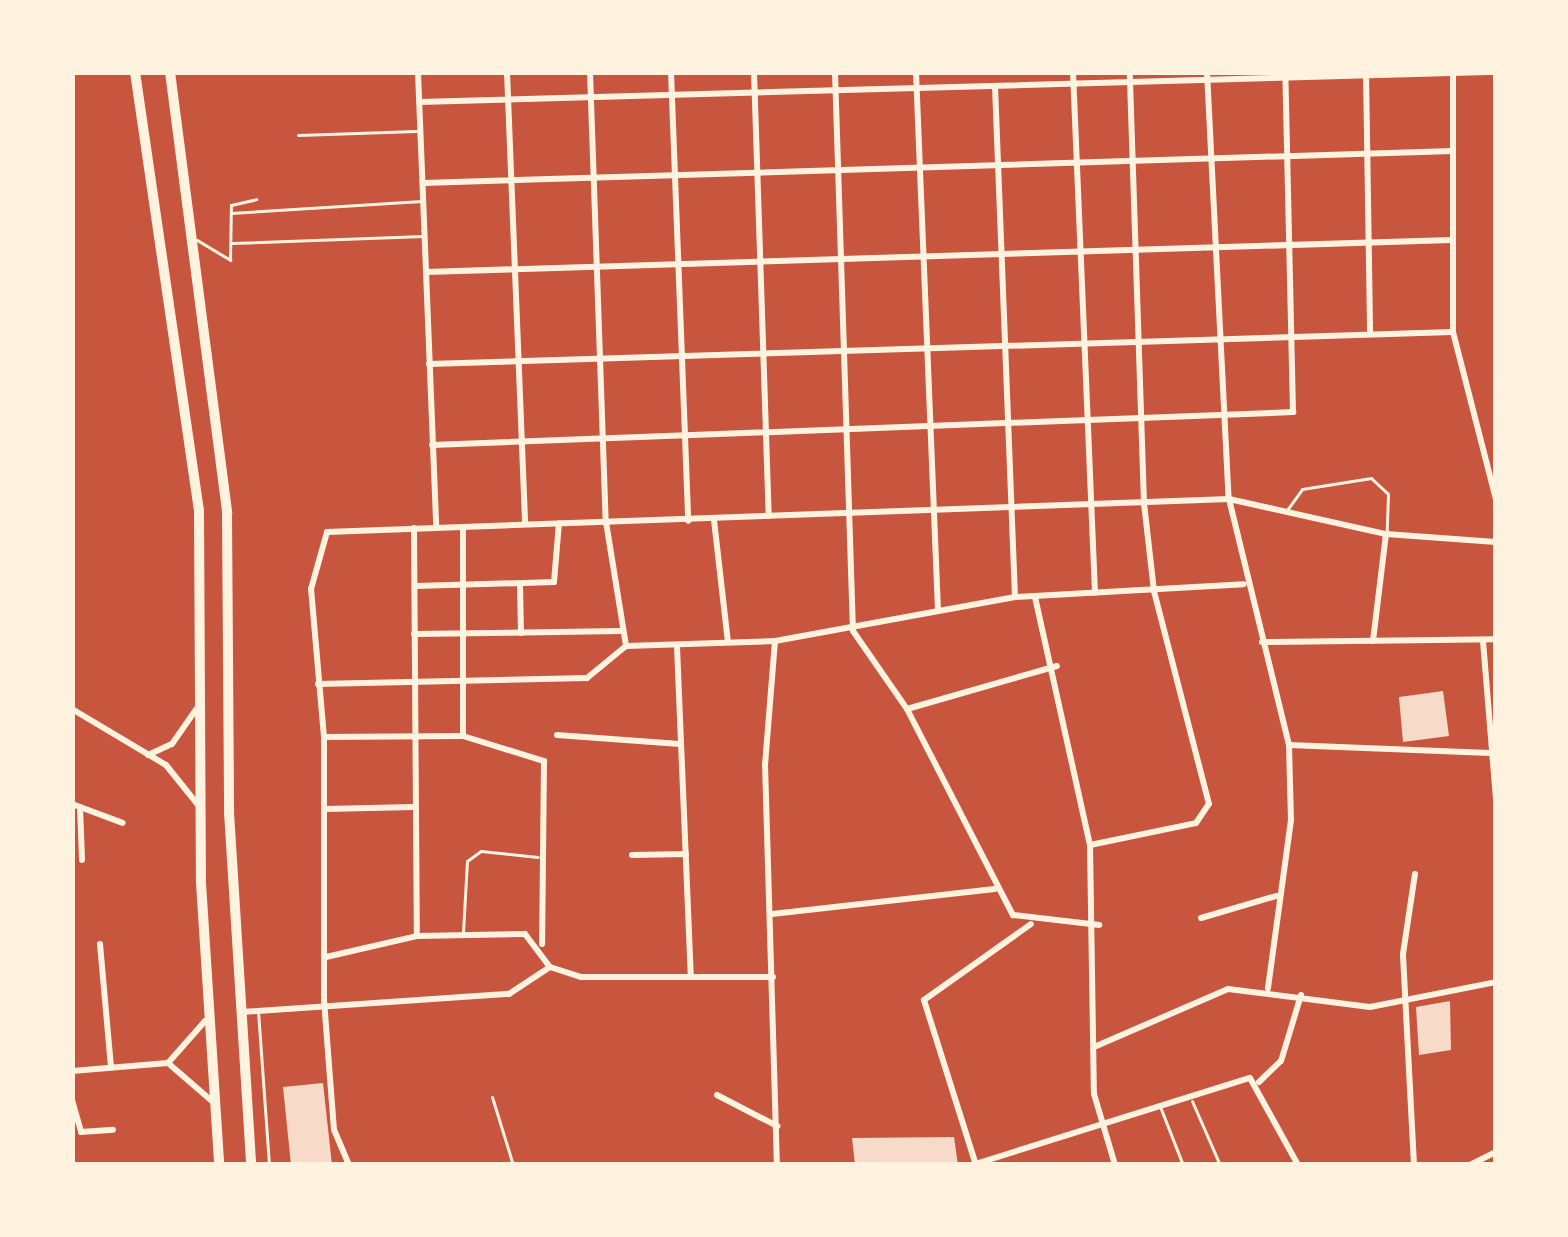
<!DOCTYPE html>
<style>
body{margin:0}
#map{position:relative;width:1568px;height:1237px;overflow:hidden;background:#c8553d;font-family:"DejaVu Sans",sans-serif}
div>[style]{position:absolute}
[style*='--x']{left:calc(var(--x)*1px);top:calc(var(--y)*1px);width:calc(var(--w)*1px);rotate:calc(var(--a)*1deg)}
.building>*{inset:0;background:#f7dbc8}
.service>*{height:3px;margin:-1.5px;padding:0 1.5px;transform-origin:1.5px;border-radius:1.5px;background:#fff3e0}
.minor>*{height:6px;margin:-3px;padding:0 3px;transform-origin:3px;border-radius:3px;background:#fff3e0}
.primary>*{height:10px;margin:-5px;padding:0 5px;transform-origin:5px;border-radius:5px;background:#fff3e0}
span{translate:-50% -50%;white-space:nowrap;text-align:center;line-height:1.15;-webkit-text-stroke:10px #fff3e0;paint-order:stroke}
.frame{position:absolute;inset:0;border:75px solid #fff3e0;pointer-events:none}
</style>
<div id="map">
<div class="building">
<div style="clip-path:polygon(1443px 691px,1449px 736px,1403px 742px,1399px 697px)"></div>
<div style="clip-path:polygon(1450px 1001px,1451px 1050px,1419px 1055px,1416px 1007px)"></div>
<div style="clip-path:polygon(323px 1083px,332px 1165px,291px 1165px,283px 1087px)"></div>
<div style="clip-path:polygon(954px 1137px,958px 1165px,855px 1165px,852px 1138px)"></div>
</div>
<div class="service">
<div style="--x:298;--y:135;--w:118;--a:-1.9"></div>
<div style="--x:231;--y:213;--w:191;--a:-3.6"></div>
<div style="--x:197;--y:240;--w:39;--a:31"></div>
<div style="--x:230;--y:260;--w:55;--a:-89"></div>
<div style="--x:231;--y:205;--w:26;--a:-13"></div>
<div style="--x:232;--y:243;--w:191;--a:-2.1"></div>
<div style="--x:1287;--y:510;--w:26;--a:-54"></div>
<div style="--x:1302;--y:489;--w:70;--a:-9.1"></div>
<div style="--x:1371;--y:478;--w:23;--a:43"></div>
<div style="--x:1388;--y:494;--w:37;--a:92"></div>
<div style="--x:463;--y:932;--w:71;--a:-86.8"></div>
<div style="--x:467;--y:861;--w:17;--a:-36"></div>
<div style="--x:481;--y:851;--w:57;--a:6"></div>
<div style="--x:258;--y:1011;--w:154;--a:85.9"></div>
<div style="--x:492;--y:1097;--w:71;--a:72.8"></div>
<div style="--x:1192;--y:1101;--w:70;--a:66.4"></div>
<div style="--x:1161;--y:1109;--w:60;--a:68.6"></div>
</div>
<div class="minor">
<div style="--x:418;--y:72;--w:455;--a:87.7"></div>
<div style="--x:507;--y:72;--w:452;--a:87.7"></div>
<div style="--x:590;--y:72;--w:450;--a:88"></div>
<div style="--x:606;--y:522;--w:126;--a:80.8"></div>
<div style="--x:671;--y:72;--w:449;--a:87.8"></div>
<div style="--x:754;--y:72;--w:444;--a:88.1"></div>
<div style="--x:835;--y:72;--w:559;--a:88.16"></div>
<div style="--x:853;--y:631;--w:95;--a:55.3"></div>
<div style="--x:907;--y:709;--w:232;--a:62.8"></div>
<div style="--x:1013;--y:915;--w:87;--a:6.6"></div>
<div style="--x:916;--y:72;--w:538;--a:87.66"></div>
<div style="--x:1073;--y:72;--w:521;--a:87.58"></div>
<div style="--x:1207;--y:72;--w:428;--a:87.1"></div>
<div style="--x:1229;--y:499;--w:253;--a:76.3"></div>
<div style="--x:1289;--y:745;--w:75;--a:88.5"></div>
<div style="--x:1291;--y:820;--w:170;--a:97.8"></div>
<div style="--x:1366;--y:72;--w:260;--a:89.1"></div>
<div style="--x:1453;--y:73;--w:259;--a:90"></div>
<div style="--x:1453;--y:332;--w:172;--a:75.6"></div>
<div style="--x:995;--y:86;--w:511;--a:87.76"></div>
<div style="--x:419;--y:102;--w:1069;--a:-1.61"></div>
<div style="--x:423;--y:183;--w:1030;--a:-1.78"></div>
<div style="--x:426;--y:272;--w:1026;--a:-1.79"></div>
<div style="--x:429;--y:364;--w:1024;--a:-1.79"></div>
<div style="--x:432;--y:445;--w:862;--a:-2.19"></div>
<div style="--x:1293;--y:412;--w:340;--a:-91.3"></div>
<div style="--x:714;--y:520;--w:123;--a:83.5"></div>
<div style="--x:463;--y:527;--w:209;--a:90"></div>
<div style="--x:414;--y:528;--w:408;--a:89.6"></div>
<div style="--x:520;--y:585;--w:48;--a:88.8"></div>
<div style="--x:415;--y:586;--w:139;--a:-1.6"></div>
<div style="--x:554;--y:582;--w:59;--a:-85.2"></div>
<div style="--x:1035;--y:597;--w:254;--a:77.5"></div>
<div style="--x:1090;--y:845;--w:249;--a:89.1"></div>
<div style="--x:1094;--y:1094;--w:74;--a:73.5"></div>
<div style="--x:414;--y:634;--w:207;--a:-0.8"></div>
<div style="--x:775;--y:641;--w:123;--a:94.6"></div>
<div style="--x:765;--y:764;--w:401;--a:88.3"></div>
<div style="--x:1373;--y:641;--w:108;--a:-83.1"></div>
<div style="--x:1483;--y:641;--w:159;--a:85.3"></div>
<div style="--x:1262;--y:642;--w:234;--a:-0.7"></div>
<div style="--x:677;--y:647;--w:329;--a:87.6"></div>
<div style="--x:318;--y:684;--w:269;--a:-1.3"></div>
<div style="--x:587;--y:678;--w:50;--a:-39.4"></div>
<div style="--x:626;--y:646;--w:149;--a:-1.9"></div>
<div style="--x:775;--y:641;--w:244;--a:-10.4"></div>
<div style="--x:1015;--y:597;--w:229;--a:-3.2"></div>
<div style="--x:72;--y:709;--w:109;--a:30.8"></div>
<div style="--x:166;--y:765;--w:53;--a:51.2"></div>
<div style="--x:907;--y:709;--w:156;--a:-16"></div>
<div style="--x:557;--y:735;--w:123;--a:4.2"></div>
<div style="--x:324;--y:737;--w:139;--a:-0.4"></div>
<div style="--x:463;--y:736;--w:85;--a:17.2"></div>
<div style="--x:544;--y:761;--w:183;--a:90.6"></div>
<div style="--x:1289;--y:745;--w:201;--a:2.3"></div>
<div style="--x:148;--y:755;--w:26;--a:-25"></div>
<div style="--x:172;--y:744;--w:44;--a:-55.2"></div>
<div style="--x:72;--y:804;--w:54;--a:20.4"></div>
<div style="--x:80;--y:807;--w:53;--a:87.8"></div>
<div style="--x:325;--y:809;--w:89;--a:-1.3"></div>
<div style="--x:1090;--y:845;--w:108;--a:-11.7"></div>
<div style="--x:1196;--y:823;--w:23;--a:-56"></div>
<div style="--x:1209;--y:804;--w:220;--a:-104.5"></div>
<div style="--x:1154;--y:591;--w:89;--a:-96.5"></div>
<div style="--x:1144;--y:503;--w:431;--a:-91.9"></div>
<div style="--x:632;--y:855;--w:54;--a:-1.1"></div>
<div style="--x:772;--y:914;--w:224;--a:-6.4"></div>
<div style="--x:1201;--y:918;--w:78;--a:-16.3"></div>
<div style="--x:100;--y:944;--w:123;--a:84.9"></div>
<div style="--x:326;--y:957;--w:93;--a:-13"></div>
<div style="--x:417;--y:936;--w:108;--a:-1.1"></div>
<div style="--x:525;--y:934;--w:41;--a:52.9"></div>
<div style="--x:550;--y:967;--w:33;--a:18"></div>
<div style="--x:581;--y:977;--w:192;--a:0"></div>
<div style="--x:242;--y:1012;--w:268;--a:-3.9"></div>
<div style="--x:509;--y:994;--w:49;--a:-33.4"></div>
<div style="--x:1094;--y:1047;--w:146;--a:-23.4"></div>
<div style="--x:1228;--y:989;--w:143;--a:7.2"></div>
<div style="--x:1370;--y:1007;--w:128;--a:-11.2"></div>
<div style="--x:168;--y:1063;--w:56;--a:-48.6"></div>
<div style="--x:72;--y:1071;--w:96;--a:-4.8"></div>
<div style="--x:168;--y:1063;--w:58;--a:40.8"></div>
<div style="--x:1259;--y:1082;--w:30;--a:-44"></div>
<div style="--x:1281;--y:1061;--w:69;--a:-73.1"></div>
<div style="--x:717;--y:1095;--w:68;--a:27.3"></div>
<div style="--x:72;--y:1100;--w:33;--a:74"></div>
<div style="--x:81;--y:1132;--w:32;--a:-4"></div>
<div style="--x:975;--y:1162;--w:170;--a:-107.5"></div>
<div style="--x:924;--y:1000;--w:131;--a:-35.4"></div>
<div style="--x:349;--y:1165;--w:38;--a:-113"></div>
<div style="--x:334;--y:1130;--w:131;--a:-94.4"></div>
<div style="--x:324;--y:999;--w:262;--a:-90"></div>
<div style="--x:324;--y:737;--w:149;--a:-95"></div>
<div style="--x:311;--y:589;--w:59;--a:-74.3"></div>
<div style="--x:327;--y:532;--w:903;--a:-2.1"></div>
<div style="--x:1229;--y:499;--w:161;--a:12.6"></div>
<div style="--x:1386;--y:534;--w:110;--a:4.2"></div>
<div style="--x:972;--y:1165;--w:291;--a:-17.4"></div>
<div style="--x:1250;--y:1078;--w:99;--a:61.1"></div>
<div style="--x:1414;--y:1165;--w:211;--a:-93"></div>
<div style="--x:1403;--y:954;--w:81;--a:-81.5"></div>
<div style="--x:1470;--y:1165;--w:29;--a:-27"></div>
</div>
<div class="primary">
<div style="--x:135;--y:72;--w:443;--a:81.7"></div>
<div style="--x:199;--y:510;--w:373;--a:89.7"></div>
<div style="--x:201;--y:883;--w:283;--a:86.3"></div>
<div style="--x:170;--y:72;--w:445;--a:82.6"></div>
<div style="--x:227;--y:513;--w:299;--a:89.6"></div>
<div style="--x:229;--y:812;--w:354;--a:86.4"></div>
</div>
<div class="frame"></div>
</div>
